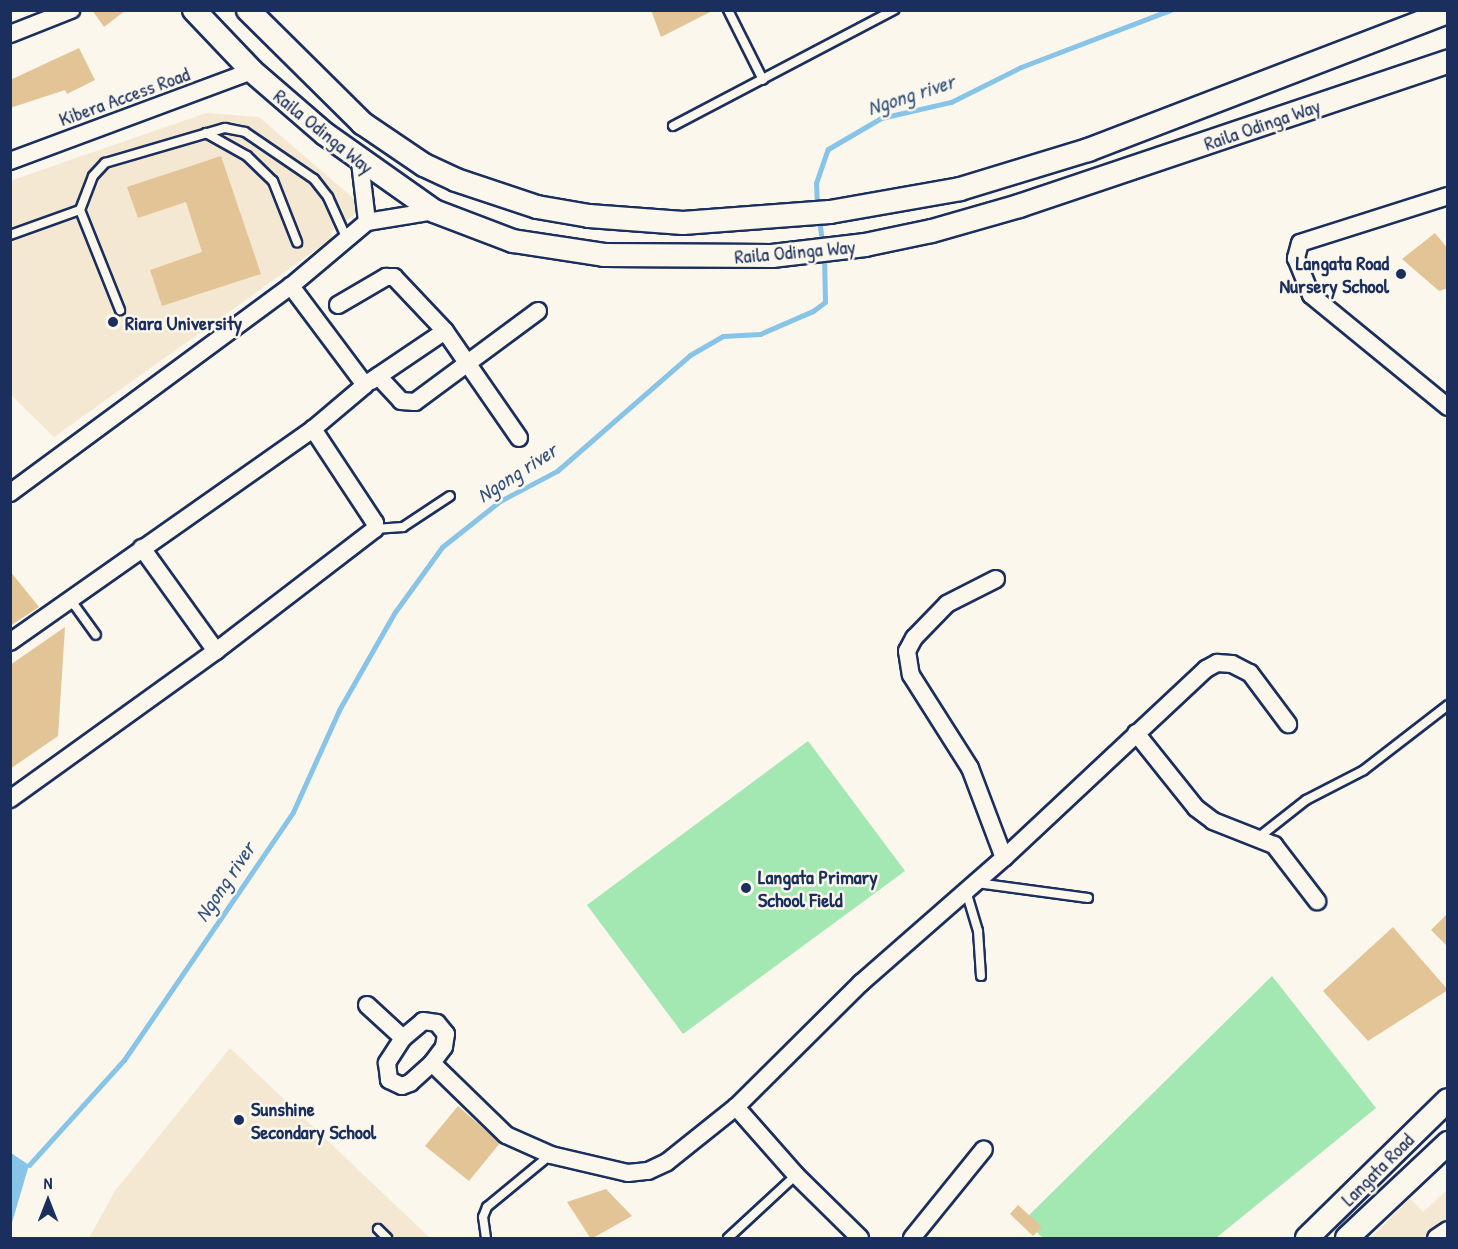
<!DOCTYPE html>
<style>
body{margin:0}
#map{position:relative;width:1458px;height:1249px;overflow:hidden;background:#fbf7ec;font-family:"Patrick Hand",sans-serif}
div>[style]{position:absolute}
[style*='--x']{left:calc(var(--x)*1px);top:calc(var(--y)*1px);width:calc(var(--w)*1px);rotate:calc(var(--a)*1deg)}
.built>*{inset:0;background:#f4e8d2}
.green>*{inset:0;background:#a3e7b2}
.water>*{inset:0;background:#88c3e8}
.stream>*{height:5px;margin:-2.5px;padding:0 2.5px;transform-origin:2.5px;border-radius:2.5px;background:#88c3e8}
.building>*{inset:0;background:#e3c496}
.roads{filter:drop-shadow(2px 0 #1b2f5e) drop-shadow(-2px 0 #1b2f5e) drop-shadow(0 2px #1b2f5e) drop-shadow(0 -2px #1b2f5e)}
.service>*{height:8px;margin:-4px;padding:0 4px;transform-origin:4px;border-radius:4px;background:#fbf7ec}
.minor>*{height:16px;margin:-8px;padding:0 8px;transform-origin:8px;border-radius:8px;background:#fbf7ec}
.secondary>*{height:22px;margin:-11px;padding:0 11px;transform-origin:11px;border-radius:11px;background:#fbf7ec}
.dots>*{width:16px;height:16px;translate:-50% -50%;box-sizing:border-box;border:3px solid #fbf7ec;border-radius:50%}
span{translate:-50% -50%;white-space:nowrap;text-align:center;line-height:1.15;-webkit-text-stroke:5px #fbf7ec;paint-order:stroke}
.street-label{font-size:20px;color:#1b2f5e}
.poi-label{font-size:20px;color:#1b2f5e;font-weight:700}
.right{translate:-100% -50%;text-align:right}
.left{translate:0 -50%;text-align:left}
.water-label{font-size:21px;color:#365480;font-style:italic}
.frame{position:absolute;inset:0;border:12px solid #1b2f5e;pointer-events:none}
.north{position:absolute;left:18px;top:1171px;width:60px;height:60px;-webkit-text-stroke:4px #fbf7ec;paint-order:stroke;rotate:0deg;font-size:16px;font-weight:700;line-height:24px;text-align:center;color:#1b2f5e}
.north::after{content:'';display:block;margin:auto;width:21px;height:27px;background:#1b2f5e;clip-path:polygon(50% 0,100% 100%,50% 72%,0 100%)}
</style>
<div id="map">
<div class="built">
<div style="clip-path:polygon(206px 113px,259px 117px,360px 204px,354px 215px,331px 231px,332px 238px,54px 437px,11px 395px,10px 181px)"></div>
<div style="clip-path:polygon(230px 1048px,430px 1238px,89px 1238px,115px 1191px)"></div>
<div style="clip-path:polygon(1447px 1190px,1447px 1238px,1371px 1238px,1410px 1198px,1423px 1212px)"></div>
</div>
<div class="green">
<div style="clip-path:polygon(808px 741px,905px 871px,683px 1034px,587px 905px)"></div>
<div style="clip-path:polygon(1272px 976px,1376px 1108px,1216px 1238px,1043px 1238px,1024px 1220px)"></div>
</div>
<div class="water">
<div style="clip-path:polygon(11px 1153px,29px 1165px,11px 1226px)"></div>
</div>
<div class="stream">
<div style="--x:817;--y:209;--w:26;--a:-92"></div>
<div style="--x:816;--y:183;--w:36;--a:-71"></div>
<div style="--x:828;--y:149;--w:61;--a:-30.3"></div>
<div style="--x:881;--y:118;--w:72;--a:-12.9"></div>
<div style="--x:951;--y:102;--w:78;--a:-26.6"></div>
<div style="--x:1021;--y:67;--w:160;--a:-20.9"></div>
<div style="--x:819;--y:218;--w:26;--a:83"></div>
<div style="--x:29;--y:1165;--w:142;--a:-47.9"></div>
<div style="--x:124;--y:1060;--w:300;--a:-55.7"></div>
<div style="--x:293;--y:812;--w:112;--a:-65.7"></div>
<div style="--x:339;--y:710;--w:113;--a:-60.3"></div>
<div style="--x:395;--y:612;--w:80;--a:-54.1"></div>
<div style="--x:442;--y:547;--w:74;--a:-38.4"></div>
<div style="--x:500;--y:501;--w:64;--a:-27.8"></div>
<div style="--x:557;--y:471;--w:176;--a:-41.1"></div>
<div style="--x:690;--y:355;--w:38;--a:-30"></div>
<div style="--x:723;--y:336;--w:37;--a:-3"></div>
<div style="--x:760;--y:334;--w:58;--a:-23.5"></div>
<div style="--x:813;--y:311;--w:15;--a:-37"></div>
<div style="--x:825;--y:302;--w:46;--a:-91.2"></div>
</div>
<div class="building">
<div style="clip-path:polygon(92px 10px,126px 10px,104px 27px)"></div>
<div style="clip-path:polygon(651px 10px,714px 10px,661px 37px)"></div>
<div style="clip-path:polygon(79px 48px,95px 80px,67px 94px,65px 90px,10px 108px,10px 80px)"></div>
<div style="clip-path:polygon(221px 156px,261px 274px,162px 306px,150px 270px,202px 252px,186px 202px,138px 218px,127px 187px)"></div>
<div style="clip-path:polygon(1435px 233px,1448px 249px,1448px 288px,1439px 291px,1402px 259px)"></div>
<div style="clip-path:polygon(10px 571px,39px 607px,10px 626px)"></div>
<div style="clip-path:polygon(65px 627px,58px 736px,10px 769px,10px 665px)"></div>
<div style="clip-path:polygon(1448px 913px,1448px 947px,1431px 930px)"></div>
<div style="clip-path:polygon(1393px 927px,1448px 990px,1368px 1041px,1323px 991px)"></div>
<div style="clip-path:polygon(458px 1106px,500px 1143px,469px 1181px,425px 1146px)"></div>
<div style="clip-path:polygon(606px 1189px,632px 1216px,591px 1239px,567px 1202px)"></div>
<div style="clip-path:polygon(1018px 1205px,1042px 1227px,1033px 1236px,1010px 1214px)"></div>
</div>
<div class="roads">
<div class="service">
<div style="--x:728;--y:10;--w:78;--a:63.4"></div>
<div style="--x:673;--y:126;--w:250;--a:-27.7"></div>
<div style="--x:206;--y:133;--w:47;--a:29.3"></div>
<div style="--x:247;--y:156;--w:36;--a:44"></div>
<div style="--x:273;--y:181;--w:66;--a:68.5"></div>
<div style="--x:80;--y:210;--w:108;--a:68.2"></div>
<div style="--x:10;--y:235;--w:74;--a:-19.7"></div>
<div style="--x:80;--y:210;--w:36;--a:-69"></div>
<div style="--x:93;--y:176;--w:18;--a:-47"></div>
<div style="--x:105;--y:163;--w:125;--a:-16.3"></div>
<div style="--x:225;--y:128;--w:20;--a:11"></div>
<div style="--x:245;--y:132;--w:83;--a:34.3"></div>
<div style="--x:314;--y:179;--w:23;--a:52"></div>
<div style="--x:328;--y:197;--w:46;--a:65.7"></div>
<div style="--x:375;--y:529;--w:28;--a:-4"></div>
<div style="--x:403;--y:527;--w:56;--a:-33.4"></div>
<div style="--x:70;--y:599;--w:44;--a:54.2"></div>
<div style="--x:1259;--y:837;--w:60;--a:-38.2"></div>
<div style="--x:1306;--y:800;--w:65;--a:-27.3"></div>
<div style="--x:1364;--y:770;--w:106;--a:-37.7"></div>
<div style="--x:977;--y:883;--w:112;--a:7.7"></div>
<div style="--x:966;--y:891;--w:42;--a:73.3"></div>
<div style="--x:978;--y:931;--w:45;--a:86.2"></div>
<div style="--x:378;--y:1229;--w:13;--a:45"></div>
<div style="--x:486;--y:1238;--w:21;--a:-98"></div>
<div style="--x:483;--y:1217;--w:11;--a:-68"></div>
<div style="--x:487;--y:1207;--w:82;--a:-39.5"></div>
<div style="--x:728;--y:1238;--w:93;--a:-42.8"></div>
</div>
<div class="minor">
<div style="--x:10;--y:34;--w:66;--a:-21.5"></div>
<div style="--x:10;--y:161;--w:258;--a:-20.4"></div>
<div style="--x:360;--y:162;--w:60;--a:83.3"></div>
<div style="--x:1448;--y:196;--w:155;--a:162.4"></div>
<div style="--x:1300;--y:243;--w:16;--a:105"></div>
<div style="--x:1296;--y:258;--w:40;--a:68"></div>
<div style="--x:1311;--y:295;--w:177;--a:39.3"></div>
<div style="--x:338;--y:305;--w:56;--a:-30.3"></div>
<div style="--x:386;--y:277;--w:8;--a:0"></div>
<div style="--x:394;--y:277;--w:74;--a:46.6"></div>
<div style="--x:445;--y:331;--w:130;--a:55.3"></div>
<div style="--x:378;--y:376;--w:34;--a:47"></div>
<div style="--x:401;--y:401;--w:14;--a:4"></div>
<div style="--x:415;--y:402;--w:153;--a:-36.5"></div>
<div style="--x:371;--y:381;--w:89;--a:-34"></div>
<div style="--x:10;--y:493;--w:349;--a:-36.4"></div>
<div style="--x:291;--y:286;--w:99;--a:-40.1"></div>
<div style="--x:367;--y:222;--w:68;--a:-9.3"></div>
<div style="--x:996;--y:579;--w:55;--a:153"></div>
<div style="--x:947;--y:604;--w:47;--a:134.1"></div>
<div style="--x:914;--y:638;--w:15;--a:118"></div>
<div style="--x:907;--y:651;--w:24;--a:81"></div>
<div style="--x:911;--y:675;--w:110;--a:57.6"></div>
<div style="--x:970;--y:768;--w:96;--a:69.3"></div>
<div style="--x:10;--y:642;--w:370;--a:-35.1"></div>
<div style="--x:313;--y:429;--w:68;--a:-40.2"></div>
<div style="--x:365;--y:385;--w:124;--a:-126.8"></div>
<div style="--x:216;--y:651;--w:200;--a:-37.5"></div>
<div style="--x:375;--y:529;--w:6;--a:-90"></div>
<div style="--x:375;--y:523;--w:113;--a:-123.4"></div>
<div style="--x:1136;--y:733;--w:96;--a:51.3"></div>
<div style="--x:1196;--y:808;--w:21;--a:37"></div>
<div style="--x:1213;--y:821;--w:66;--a:21.5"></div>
<div style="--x:1274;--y:845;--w:71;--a:52.5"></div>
<div style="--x:10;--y:799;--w:254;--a:-35.7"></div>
<div style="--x:216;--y:651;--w:127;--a:-125.7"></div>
<div style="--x:367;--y:1005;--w:49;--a:42.5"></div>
<div style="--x:403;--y:1038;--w:30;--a:123"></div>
<div style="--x:387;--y:1063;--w:17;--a:83"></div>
<div style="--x:389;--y:1080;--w:14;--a:25"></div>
<div style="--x:402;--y:1086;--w:9;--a:-21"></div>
<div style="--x:410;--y:1083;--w:30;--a:-42"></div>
<div style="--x:432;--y:1063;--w:103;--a:44.2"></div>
<div style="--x:506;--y:1135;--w:49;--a:24"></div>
<div style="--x:551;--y:1155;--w:79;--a:13.2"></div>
<div style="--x:628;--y:1173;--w:20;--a:-6"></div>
<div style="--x:648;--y:1171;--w:21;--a:-25"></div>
<div style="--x:667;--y:1162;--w:88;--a:-38.6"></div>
<div style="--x:403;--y:1038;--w:26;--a:-40"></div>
<div style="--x:423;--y:1021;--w:14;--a:8"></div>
<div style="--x:437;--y:1023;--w:14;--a:51"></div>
<div style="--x:446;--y:1034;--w:13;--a:99"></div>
<div style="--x:444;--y:1047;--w:20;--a:127"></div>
<div style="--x:860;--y:1238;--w:90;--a:-135.5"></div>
<div style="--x:796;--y:1175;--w:91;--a:-131.4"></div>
<div style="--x:736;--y:1107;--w:176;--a:-44.8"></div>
<div style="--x:861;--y:983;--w:190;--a:-41.2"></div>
<div style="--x:1004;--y:858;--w:277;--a:-43.1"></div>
<div style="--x:1206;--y:669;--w:13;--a:-29"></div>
<div style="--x:1217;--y:663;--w:15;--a:4"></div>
<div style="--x:1232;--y:664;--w:20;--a:27"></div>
<div style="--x:1250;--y:673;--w:64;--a:53.3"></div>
<div style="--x:912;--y:1238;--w:114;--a:-51"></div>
<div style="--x:1436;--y:1238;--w:14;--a:-34"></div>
</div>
<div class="secondary">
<div style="--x:194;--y:10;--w:84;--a:46.4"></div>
<div style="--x:252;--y:71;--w:96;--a:40.8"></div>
<div style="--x:325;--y:134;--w:133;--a:35.2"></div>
<div style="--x:434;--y:211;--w:85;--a:20.8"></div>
<div style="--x:513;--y:241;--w:92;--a:8.7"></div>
<div style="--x:604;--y:255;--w:168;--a:0.3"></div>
<div style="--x:772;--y:256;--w:94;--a:-6.7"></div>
<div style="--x:865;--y:245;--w:68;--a:-11.8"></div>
<div style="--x:932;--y:231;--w:91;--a:-16"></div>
<div style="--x:1019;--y:206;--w:453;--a:-18.6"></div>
<div style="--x:248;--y:10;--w:161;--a:44.7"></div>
<div style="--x:362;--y:123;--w:75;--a:34.1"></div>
<div style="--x:424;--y:165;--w:35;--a:25"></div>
<div style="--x:456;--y:180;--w:85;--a:18.4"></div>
<div style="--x:537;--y:207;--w:53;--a:9.8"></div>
<div style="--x:589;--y:216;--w:94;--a:4.3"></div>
<div style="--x:683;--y:223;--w:147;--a:-4.3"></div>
<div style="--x:830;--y:212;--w:132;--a:-10"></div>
<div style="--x:960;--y:189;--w:134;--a:-16.9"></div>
<div style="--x:1088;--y:150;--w:386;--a:-21"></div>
<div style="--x:1307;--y:1238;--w:197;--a:-44.4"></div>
<div style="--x:1347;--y:1238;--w:139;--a:-43.2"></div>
</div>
</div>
<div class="dots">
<div style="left:1401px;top:274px;background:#1b2f5e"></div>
<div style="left:113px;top:322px;background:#1b2f5e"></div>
<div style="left:746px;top:888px;background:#1b2f5e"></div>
<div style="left:239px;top:1120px;background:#1b2f5e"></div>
</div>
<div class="street-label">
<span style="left:124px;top:96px;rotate:-20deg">Kibera Access Road</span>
<span style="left:1262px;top:124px;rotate:-19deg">Raila Odinga Way</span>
<span style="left:324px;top:131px;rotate:39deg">Raila Odinga Way</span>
<span style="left:795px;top:251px;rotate:-5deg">Raila Odinga Way</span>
<span style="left:1377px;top:1169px;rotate:-45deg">Langata Road</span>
</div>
<div class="poi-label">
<span class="right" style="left:1389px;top:274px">Langata Road<br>Nursery School</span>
<span class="left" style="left:125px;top:322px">Riara University</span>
<span class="left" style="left:758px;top:888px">Langata Primary<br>School Field</span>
<span class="left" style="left:251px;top:1120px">Sunshine<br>Secondary School</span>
</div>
<div class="water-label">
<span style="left:911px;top:95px;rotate:-18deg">Ngong river</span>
<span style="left:517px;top:473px;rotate:-33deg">Ngong river</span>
<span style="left:225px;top:882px;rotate:-56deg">Ngong river</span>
</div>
<div class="frame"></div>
<div class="north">N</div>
</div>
